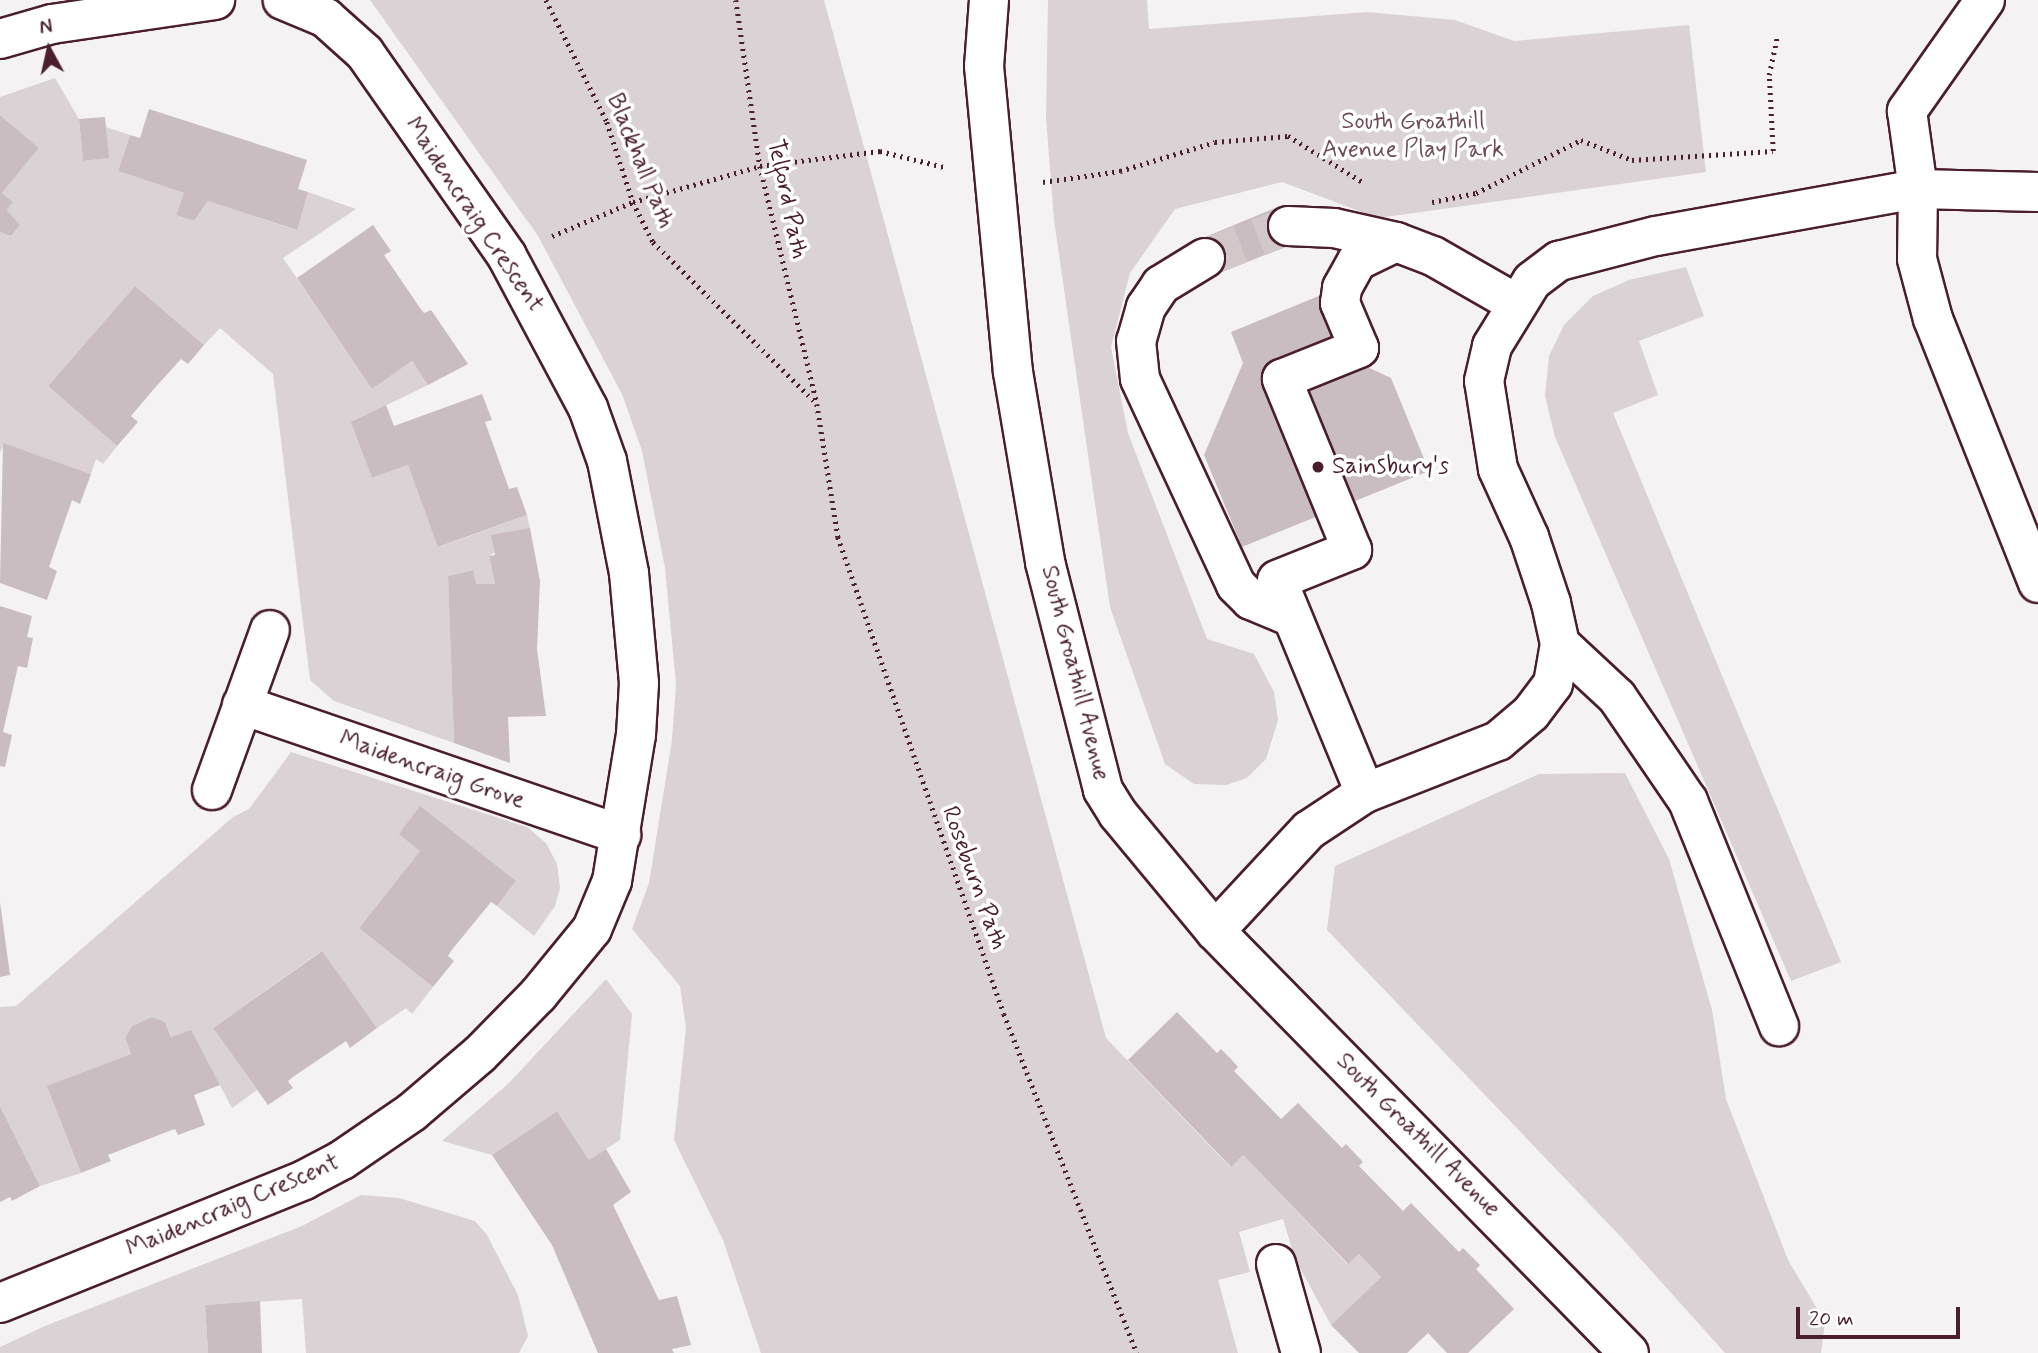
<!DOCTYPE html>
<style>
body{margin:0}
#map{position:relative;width:2038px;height:1353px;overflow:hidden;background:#f4f2f2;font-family:Mynerve,sans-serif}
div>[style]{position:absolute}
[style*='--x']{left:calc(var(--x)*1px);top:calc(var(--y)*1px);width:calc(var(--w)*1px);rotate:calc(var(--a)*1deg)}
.green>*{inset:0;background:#dbd2d5}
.building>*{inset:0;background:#cabdc1}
.minor-tunnel>*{height:38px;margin-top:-19px;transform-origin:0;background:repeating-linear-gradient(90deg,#d2c8ca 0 38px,transparent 0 57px)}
.path>*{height:4.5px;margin-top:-2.25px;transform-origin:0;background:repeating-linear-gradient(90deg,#4a1f2b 0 2px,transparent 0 7px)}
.roads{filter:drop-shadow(2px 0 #4a1f2b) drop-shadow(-2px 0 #4a1f2b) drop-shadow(0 2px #4a1f2b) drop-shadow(0 -2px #4a1f2b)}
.minor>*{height:38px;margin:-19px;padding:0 19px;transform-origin:19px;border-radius:19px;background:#fff}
.dots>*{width:19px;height:19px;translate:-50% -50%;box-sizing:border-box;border:4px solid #fff;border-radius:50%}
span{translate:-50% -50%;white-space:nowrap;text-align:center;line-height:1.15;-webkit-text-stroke:7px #fff;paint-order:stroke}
.park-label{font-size:24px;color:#6e4c56}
.street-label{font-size:24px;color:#4a1f2b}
.poi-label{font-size:24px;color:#4a1f2b}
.left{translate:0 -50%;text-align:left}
.north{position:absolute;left:14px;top:14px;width:70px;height:70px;-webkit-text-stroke:5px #fff;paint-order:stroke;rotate:352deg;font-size:19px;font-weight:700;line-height:28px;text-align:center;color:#4a1f2b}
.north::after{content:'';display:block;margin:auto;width:24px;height:32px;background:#4a1f2b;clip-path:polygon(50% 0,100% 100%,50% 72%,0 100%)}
.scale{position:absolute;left:1796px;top:1307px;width:164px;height:32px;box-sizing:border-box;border:4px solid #4a1f2b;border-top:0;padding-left:9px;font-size:21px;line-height:24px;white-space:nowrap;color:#4a1f2b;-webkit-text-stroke:5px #fff;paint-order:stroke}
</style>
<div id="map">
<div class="green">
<div style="clip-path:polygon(370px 0,824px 0,1106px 1038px,1230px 1167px,1243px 1155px,1347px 1264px,1359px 1254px,1381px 1277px,1331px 1325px,1295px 1259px,1283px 1219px,1239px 1232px,1250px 1272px,1218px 1280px,1238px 1353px,761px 1353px,723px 1240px,674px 1140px,686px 1028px,680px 986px,632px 929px,649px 883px,672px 740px,676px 684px,665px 568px,642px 451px,622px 394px,538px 236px)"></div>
<div style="clip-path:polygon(1048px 0,1147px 0,1149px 29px,1367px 12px,1455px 20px,1514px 41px,1689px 25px,1706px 172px,1378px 218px,1282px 182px,1175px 209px,1130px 273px,1111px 347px,1128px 433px,1207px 639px,1254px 654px,1274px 692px,1278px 720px,1266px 759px,1247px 778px,1226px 785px,1194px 784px,1165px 764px,1110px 607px,1054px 220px,1046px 117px)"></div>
<div style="clip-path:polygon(55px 78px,79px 119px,83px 161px,108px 158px,106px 127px,130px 135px,118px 171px,184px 193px,176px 215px,194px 221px,208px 201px,296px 230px,308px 192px,356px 209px,283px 258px,372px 389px,412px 361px,428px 385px,352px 422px,372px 478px,408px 465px,439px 547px,527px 515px,530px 528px,489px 556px,495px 584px,476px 584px,472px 570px,448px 576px,454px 743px,334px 701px,310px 680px,273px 374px,220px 328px,204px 345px,135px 286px,48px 386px,117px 446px,103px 464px,96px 459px,91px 474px,4px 444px,0 453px,0 232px,11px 236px,20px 225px,7px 210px,13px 202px,2px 193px,39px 148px,0 115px,0 97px)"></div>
<div style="clip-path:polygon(1686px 267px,1704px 316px,1639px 341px,1658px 395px,1613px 413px,1841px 962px,1791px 981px,1555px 437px,1545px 396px,1549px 356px,1564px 325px,1593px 296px,1629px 280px)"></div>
<div style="clip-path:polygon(291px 752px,527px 827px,546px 843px,557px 864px,560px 888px,555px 906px,534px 936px,497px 906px,516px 881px,420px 807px,420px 851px,359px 928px,433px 987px,412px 1014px,406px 1008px,377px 1028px,321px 951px,213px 1028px,257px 1090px,232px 1108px,191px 1031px,172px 1038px,165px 1022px,152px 1017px,132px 1026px,125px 1038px,131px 1054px,48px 1086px,81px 1173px,40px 1186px,0 1106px,0 1007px,16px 1006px,233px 817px,249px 809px)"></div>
<div style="clip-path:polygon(1625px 773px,1669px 859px,1712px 1010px,1726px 1099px,1788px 1260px,1825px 1322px,1821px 1353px,1725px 1353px,1621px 1237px,1327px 930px,1335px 866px,1539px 774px)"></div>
<div style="clip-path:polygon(606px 979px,632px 1014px,620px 1140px,589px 1160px,557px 1111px,492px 1155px,442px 1141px,508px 1084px)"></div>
<div style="clip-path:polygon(361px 1195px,399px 1198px,475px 1221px,487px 1235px,518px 1295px,528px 1336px,519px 1353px,306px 1353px,302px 1299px,205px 1305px,208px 1353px,0 1353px,0 1347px,45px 1326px,302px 1226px)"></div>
</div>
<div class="building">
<div style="clip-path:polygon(149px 109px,307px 160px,298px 189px,308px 192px,297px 230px,208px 201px,194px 221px,176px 215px,184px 193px,118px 171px,130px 135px,140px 138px)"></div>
<div style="clip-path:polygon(0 115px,39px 148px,2px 193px,13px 202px,7px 210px,20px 225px,11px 236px,0 232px)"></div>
<div style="clip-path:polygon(105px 117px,109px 158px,83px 161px,79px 119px)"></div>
<div style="clip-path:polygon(1280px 206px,1295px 243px,1212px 276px,1198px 240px)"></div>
<div style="clip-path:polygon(373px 225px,391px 251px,384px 255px,420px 308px,424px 313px,431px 310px,468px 364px,428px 385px,412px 361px,372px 389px,297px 278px)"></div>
<div style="clip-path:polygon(135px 286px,204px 345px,188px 364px,181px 359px,153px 390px,131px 416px,138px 422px,117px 446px,48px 386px)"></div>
<div style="clip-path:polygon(1321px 295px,1339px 339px,1322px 346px,1391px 378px,1429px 471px,1242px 547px,1204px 455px,1243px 363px,1231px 332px)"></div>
<div style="clip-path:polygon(482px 394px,492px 420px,485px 422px,507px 483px,509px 489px,517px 487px,527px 515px,438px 547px,408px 465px,372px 478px,351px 422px,386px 405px,394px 426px)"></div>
<div style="clip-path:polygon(3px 443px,91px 474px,80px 504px,72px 500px,49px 567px,57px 571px,47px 600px,0 583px)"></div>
<div style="clip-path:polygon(530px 528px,540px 581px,537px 649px,546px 716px,508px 717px,510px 763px,454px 743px,448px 576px,473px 570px,476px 584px,495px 584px,489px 556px,495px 555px,491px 535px)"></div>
<div style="clip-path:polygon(0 606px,32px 616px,27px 637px,33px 638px,27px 668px,18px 666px,3px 732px,12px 735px,5px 767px,0 766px)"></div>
<div style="clip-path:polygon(420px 806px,516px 881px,497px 906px,491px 902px,451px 951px,448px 956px,454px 961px,433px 987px,359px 928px,420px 851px,399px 834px)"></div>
<div style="clip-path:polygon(0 902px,10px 975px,0 977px)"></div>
<div style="clip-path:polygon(322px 951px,377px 1028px,350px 1048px,346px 1041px,293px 1077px,288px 1081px,293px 1088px,268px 1105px,213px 1028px)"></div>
<div style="clip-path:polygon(1177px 1012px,1217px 1053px,1221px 1049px,1230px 1058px,1238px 1067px,1234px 1071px,1281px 1119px,1298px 1103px,1342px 1148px,1346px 1144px,1363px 1162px,1359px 1166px,1403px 1211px,1411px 1203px,1459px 1252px,1463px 1248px,1480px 1265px,1476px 1269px,1514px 1309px,1468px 1353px,1447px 1353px,1428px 1333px,1407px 1353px,1359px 1353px,1331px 1325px,1381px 1277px,1359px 1254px,1348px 1264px,1243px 1155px,1231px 1167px,1128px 1060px)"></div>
<div style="clip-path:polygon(152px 1017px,165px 1022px,171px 1037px,191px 1030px,220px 1085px,194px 1095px,205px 1125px,178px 1135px,175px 1129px,169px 1131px,108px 1155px,111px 1161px,81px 1173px,47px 1086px,131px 1054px,125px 1038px,132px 1026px)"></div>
<div style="clip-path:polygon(0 1106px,40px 1186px,12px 1201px,10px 1197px,0 1202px)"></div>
<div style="clip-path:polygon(557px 1111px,589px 1160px,606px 1149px,631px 1192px,613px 1205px,659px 1300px,677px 1296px,691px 1345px,672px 1349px,674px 1353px,598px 1353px,552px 1245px,492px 1155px)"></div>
<div style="clip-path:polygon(260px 1301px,262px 1353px,208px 1353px,205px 1305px)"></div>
</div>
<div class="minor-tunnel">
<div style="--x:1205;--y:258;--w:89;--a:-21.1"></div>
</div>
<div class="path">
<div style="--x:546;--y:0;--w:136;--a:63.4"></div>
<div style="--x:607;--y:122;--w:84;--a:72"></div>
<div style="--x:633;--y:202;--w:45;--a:63.4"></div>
<div style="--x:653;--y:242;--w:229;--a:44.6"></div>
<div style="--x:736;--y:0;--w:168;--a:81.8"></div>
<div style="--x:760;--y:166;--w:245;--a:76.5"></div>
<div style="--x:817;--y:404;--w:135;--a:81"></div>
<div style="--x:838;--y:537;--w:505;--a:70.81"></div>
<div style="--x:1004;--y:1014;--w:364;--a:68.6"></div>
<div style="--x:1043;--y:182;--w:78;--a:-8.1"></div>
<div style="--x:1120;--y:171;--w:99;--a:-17"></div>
<div style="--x:1215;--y:142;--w:73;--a:-4.7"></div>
<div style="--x:1288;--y:136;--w:89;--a:31.7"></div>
<div style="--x:1432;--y:202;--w:45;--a:-11.6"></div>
<div style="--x:1476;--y:193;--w:118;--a:-26.8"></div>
<div style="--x:1581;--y:140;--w:55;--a:21.4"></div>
<div style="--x:1632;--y:160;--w:141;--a:-3.7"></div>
<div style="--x:1773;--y:151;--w:76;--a:-93"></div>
<div style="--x:1769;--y:75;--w:40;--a:-78"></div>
<div style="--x:552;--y:236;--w:88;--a:-22.8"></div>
<div style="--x:633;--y:202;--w:132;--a:-15.8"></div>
<div style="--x:760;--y:166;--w:121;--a:-7.1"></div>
<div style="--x:880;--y:151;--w:66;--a:14"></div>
</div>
<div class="roads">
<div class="minor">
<div style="--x:989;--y:0;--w:66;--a:94.3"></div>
<div style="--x:984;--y:66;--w:307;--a:84.6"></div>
<div style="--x:1013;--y:372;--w:193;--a:80.4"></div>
<div style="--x:1045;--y:562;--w:235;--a:75.7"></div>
<div style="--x:1103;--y:790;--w:28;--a:58"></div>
<div style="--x:1118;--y:814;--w:152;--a:50.3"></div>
<div style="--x:1215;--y:931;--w:591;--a:45.55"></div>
<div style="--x:1985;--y:0;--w:136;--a:125.1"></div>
<div style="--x:1907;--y:111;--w:79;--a:82"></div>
<div style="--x:1918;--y:189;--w:70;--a:90.8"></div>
<div style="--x:1917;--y:259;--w:62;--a:75.1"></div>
<div style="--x:1933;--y:319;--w:284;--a:68.3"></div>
<div style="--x:0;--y:39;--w:54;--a:-16.1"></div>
<div style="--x:52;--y:24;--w:165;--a:-8.4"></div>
<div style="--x:1288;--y:226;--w:46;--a:2.5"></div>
<div style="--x:1334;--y:228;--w:64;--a:12.7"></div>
<div style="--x:1205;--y:258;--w:52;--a:148.5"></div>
<div style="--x:1161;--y:285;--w:27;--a:124"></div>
<div style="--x:1146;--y:307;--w:35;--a:106"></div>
<div style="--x:1136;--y:341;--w:38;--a:84"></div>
<div style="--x:1140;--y:379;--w:227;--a:65"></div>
<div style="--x:1236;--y:585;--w:21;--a:45"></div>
<div style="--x:1251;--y:600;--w:44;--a:22.5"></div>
<div style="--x:1560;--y:644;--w:78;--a:42.9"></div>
<div style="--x:1617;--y:697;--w:126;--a:55.7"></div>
<div style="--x:1688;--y:801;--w:243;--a:68"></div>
<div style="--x:242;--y:705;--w:401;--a:18.9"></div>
<div style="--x:212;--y:790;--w:170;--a:-70.1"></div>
<div style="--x:1365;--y:793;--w:230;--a:-112.4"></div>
<div style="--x:1277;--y:580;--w:81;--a:-21.8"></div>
<div style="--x:1352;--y:550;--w:185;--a:-112.3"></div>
<div style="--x:1282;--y:379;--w:83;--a:-21.9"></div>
<div style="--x:1359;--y:348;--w:49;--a:-112.9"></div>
<div style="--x:1340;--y:303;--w:15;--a:-82"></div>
<div style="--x:1342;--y:288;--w:31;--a:-61"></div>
<div style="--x:1357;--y:261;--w:43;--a:-26"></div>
<div style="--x:1396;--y:242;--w:40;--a:21"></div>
<div style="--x:1433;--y:256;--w:95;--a:29.8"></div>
<div style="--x:1215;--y:931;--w:138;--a:-47.1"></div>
<div style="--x:1309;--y:830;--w:67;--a:-33.5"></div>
<div style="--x:1365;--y:793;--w:143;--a:-21.4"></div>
<div style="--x:1498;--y:741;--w:43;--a:-40.3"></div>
<div style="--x:1531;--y:713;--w:36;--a:-53"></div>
<div style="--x:1553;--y:684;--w:41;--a:-80.1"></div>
<div style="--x:1560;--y:644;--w:42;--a:-102.4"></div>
<div style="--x:1551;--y:603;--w:70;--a:-108.4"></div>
<div style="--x:1529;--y:537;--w:75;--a:-114.5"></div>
<div style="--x:1498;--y:469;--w:89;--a:-99"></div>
<div style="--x:1484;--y:381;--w:36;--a:-77"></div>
<div style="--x:1492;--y:346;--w:76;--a:-58.4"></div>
<div style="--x:1532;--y:281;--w:34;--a:-37"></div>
<div style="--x:1559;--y:261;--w:100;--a:-14.5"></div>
<div style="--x:1656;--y:236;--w:266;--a:-10.2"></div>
<div style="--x:1918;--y:189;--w:120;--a:1.4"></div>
<div style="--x:1276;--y:1264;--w:92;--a:74.3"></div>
<div style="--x:0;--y:1303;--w:328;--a:-22"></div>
<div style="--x:304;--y:1180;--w:43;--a:-27.8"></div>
<div style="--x:342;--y:1160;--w:85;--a:-34.4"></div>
<div style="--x:412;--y:1112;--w:89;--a:-40.5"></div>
<div style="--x:480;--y:1054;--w:83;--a:-45.5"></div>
<div style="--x:538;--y:995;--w:85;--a:-50.7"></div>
<div style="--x:592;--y:929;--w:52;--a:-67.4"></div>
<div style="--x:612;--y:881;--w:148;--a:-80.7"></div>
<div style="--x:636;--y:735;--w:52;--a:-86.7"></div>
<div style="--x:639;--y:683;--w:110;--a:-95.2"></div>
<div style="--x:629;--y:573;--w:114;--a:-101.1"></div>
<div style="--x:607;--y:461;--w:56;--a:-109.7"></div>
<div style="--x:588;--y:408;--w:172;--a:-118.1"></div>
<div style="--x:507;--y:256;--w:248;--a:-125"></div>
<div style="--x:365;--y:53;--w:52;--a:-138.1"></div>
<div style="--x:326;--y:18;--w:47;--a:-157.3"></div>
</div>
</div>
<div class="dots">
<div style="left:1318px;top:467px;background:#4a1f2b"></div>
</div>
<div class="park-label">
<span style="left:1413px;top:136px">South Groathill<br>Avenue Play Park</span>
</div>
<div class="street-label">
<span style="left:640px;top:161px;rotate:68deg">Blackhall Path</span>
<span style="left:787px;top:199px;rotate:78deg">Telford Path</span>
<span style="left:474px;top:215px;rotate:56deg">Maidencraig Crescent</span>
<span style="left:1075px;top:673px;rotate:76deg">South Groathill Avenue</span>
<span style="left:432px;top:770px;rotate:19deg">Maidencraig Grove</span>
<span style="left:974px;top:878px;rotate:70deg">Roseburn Path</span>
<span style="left:1418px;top:1135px;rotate:45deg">South Groathill Avenue</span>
<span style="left:233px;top:1206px;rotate:-23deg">Maidencraig Crescent</span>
</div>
<div class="poi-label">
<span class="left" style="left:1332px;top:467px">Sainsbury's</span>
</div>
<div class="north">N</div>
<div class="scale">20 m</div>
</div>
